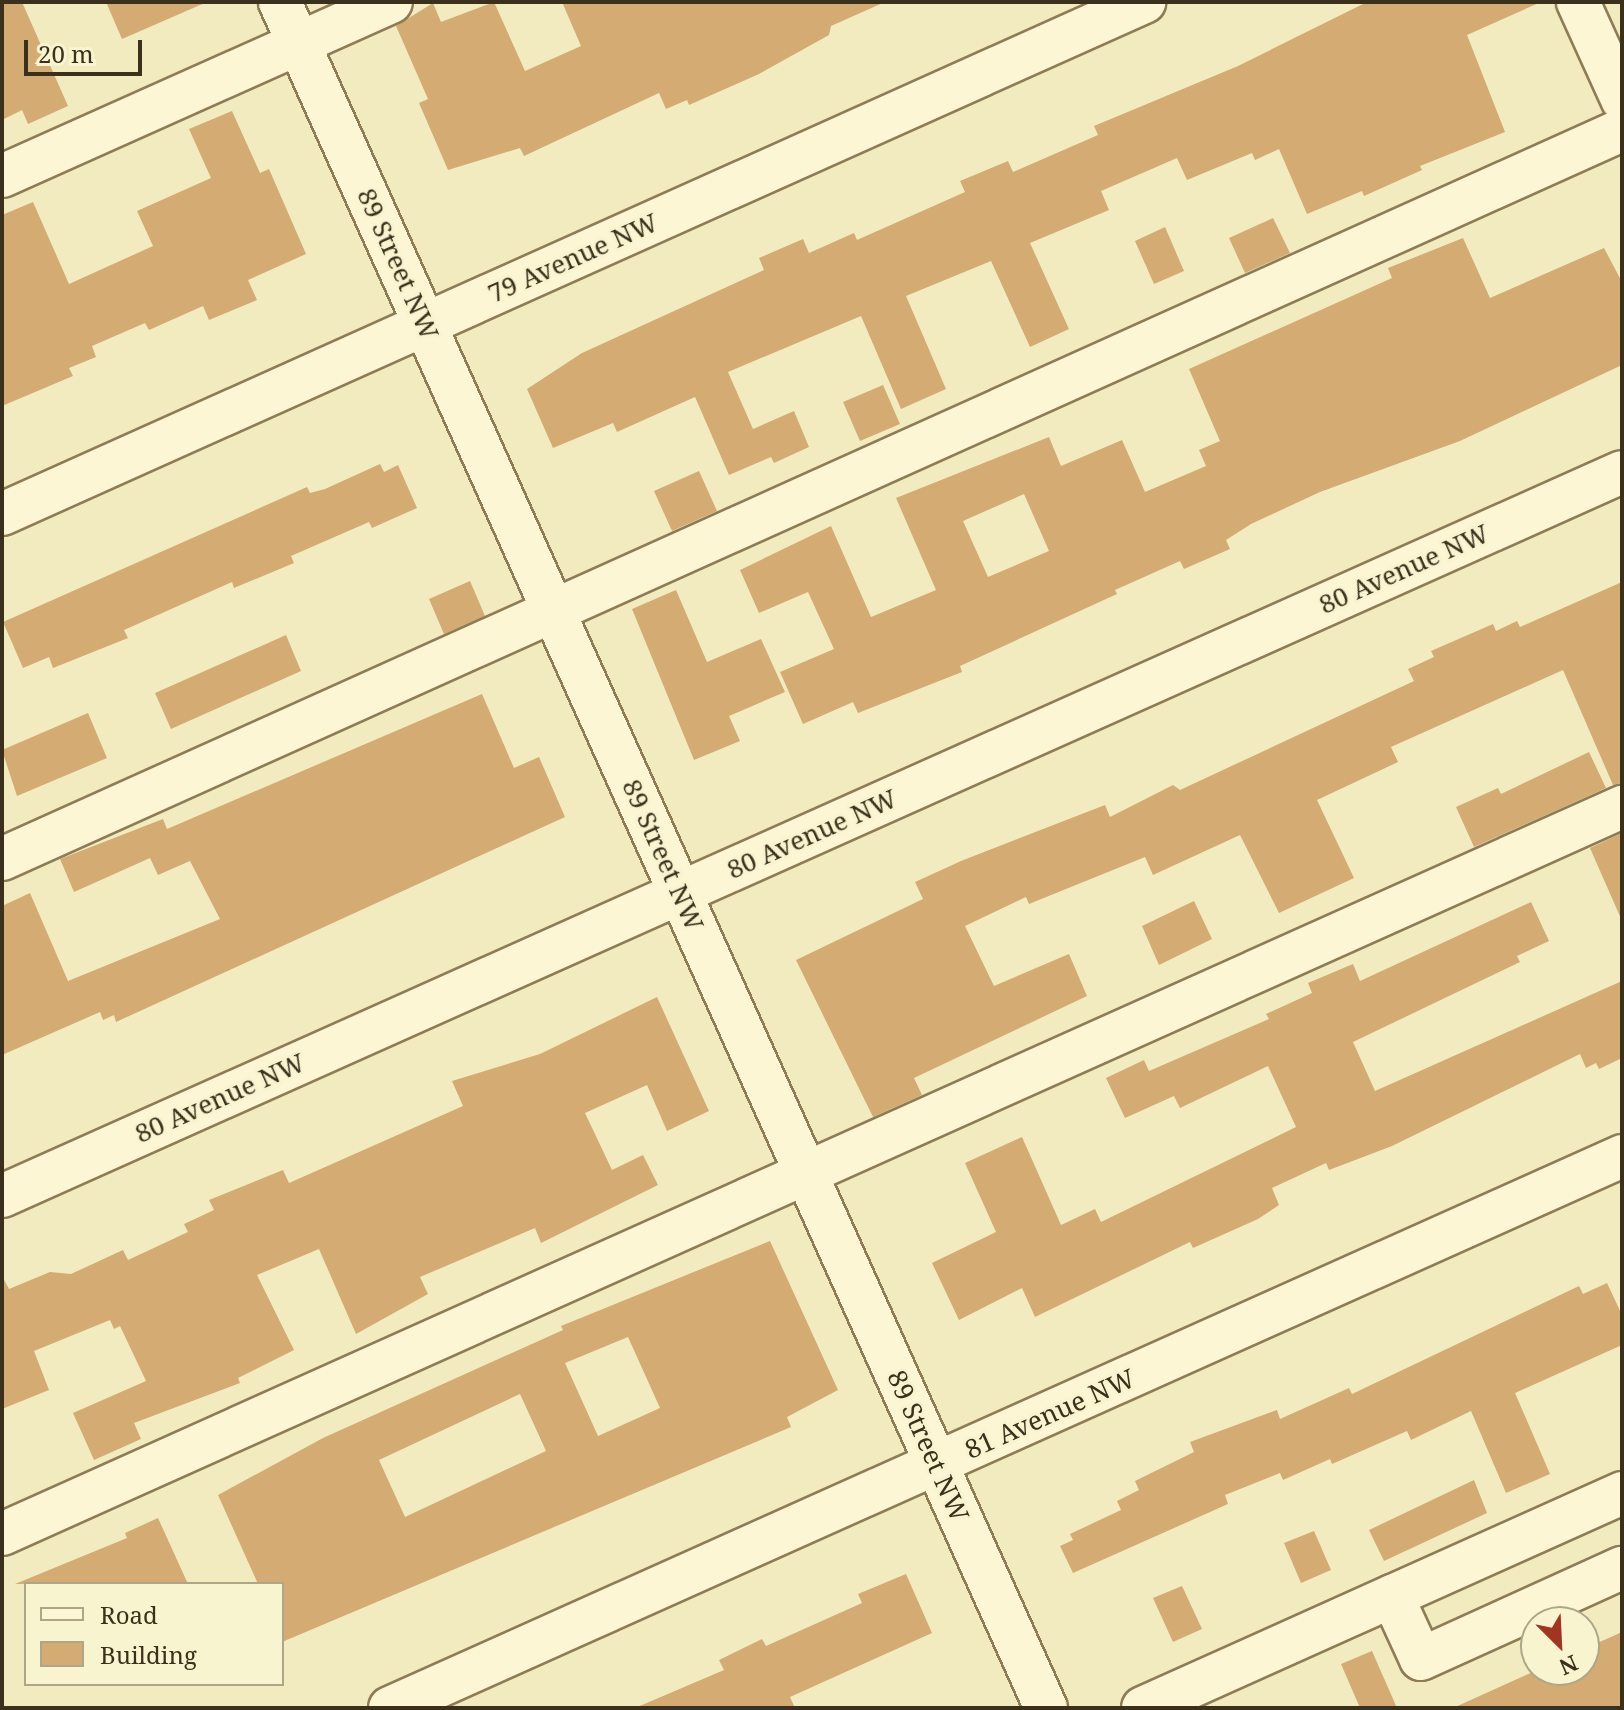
<!DOCTYPE html>
<style>
body{margin:0}
#map{position:relative;width:1624px;height:1710px;overflow:hidden;background:#f2ebc0;font-family:"Noto Serif",serif}
div>[style]{position:absolute}
[style*='--x']{left:calc(var(--x)*1px);top:calc(var(--y)*1px);width:calc(var(--w)*1px);rotate:calc(var(--a)*1deg)}
.building>*{inset:0;background:#d4ab72}
.roads{filter:drop-shadow(2px 0 #8d7c56) drop-shadow(-2px 0 #8d7c56) drop-shadow(0 2px #8d7c56) drop-shadow(0 -2px #8d7c56)}
.minor>*{height:42px;margin:-21px;padding:0 21px;transform-origin:21px;border-radius:21px;background:#fcf6d4}
span{translate:-50% -50%;white-space:nowrap;text-align:center;line-height:1.15;-webkit-text-stroke:6px #f9f4d0;paint-order:stroke}
.street-label{font-size:26px;color:#3b301c}
.frame{position:absolute;inset:0;border:4px solid #3b301c;pointer-events:none}
.legend{position:absolute;left:24px;top:1582px;width:260px;height:104px;box-sizing:border-box;background:#f9f4d0;border:2px solid #ada688;margin:0;padding:10px 14px;list-style:none;font-size:24px;color:#3b301c}
.legend li{display:flex;align-items:center;gap:16px;height:40px}
.legend b{width:40px;border:2px solid #ada688}
.north{position:absolute;left:1520px;top:1606px;width:80px;height:80px;box-sizing:border-box;background:#f9f4d0;border:2px solid #ada688;border-radius:50%;rotate:156deg;font-size:22px;font-weight:700;line-height:32px;text-align:center;color:#3b301c}
.north::after{content:'';display:block;margin:auto;width:28px;height:36px;background:#a23420;clip-path:polygon(50% 0,100% 100%,50% 72%,0 100%)}
.scale{position:absolute;left:24px;top:40px;width:118px;height:36px;box-sizing:border-box;border:4px solid #3b301c;border-top:0;padding-left:10px;font-size:24px;line-height:28px;white-space:nowrap;color:#3b301c;-webkit-text-stroke:6px #f9f4d0;paint-order:stroke}
</style>
<div id="map">
<div class="building">
<div style="clip-path:polygon(2px 2px,22px 2px,68px 106px,28px 124px,22px 110px,2px 120px)"></div>
<div style="clip-path:polygon(106px 2px,207px 2px,122px 39px)"></div>
<div style="clip-path:polygon(494px 2px,525px 71px,581px 46px,562px 2px,885px 2px,831px 26px,829px 35px,759px 74px,689px 105px,687px 100px,666px 109px,659px 93px,524px 156px,520px 148px,448px 170px,419px 103px,428px 99px,396px 26px,433px 3px,441px 22px)"></div>
<div style="clip-path:polygon(1367px 2px,1541px 2px,1467px 35px,1505px 132px,1420px 166px,1422px 170px,1364px 196px,1362px 191px,1307px 214px,1279px 149px,1255px 160px,1252px 153px,1187px 180px,1177px 158px,1101px 191px,1109px 210px,1030px 243px,1069px 329px,1030px 347px,991px 261px,906px 296px,946px 389px,901px 409px,861px 316px,728px 372px,753px 429px,794px 411px,809px 447px,774px 463px,771px 457px,729px 475px,695px 397px,617px 432px,613px 423px,553px 448px,527px 389px,582px 353px,764px 270px,759px 258px,803px 239px,809px 253px,854px 233px,857px 240px,965px 192px,960px 181px,1008px 161px,1013px 172px,1098px 135px,1094px 126px,1238px 66px)"></div>
<div style="clip-path:polygon(232px 111px,260px 173px,269px 169px,306px 254px,248px 280px,257px 300px,209px 320px,203px 306px,149px 330px,145px 323px,92px 346px,96px 357px,69px 368px,73px 376px,2px 406px,2px 215px,33px 202px,69px 284px,153px 246px,137px 211px,211px 178px,189px 129px)"></div>
<div style="clip-path:polygon(1273px 218px,1290px 253px,1245px 273px,1229px 238px)"></div>
<div style="clip-path:polygon(1165px 227px,1184px 271px,1154px 284px,1135px 241px)"></div>
<div style="clip-path:polygon(evenodd,1463px 238px,1490px 298px,1604px 248px,1622px 282px,1622px 365px,1460px 441px,1320px 492px,1251px 524px,1226px 540px,1230px 549px,1184px 569px,1180px 561px,1115px 590px,1117px 594px,960px 666px,962px 672px,858px 713px,853px 702px,803px 724px,780px 672px,834px 649px,808px 592px,759px 613px,740px 570px,831px 526px,871px 617px,936px 590px,896px 498px,1049px 437px,1061px 466px,1122px 440px,1145px 492px,1206px 466px,1199px 450px,1220px 441px,1189px 369px,1392px 278px,1388px 268px,1463px 238px,1024px 494px,1049px 551px,988px 577px,963px 521px,1024px 494px)"></div>
<div style="clip-path:polygon(883px 385px,900px 424px,860px 441px,843px 402px)"></div>
<div style="clip-path:polygon(380px 464px,384px 472px,398px 465px,417px 508px,372px 528px,369px 522px,291px 556px,294px 563px,234px 588px,232px 582px,124px 630px,128px 638px,53px 668px,49px 657px,23px 668px,3px 622px,307px 487px,310px 493px,325px 489px)"></div>
<div style="clip-path:polygon(699px 471px,717px 511px,672px 531px,654px 491px)"></div>
<div style="clip-path:polygon(470px 581px,485px 616px,444px 634px,429px 599px)"></div>
<div style="clip-path:polygon(1622px 582px,1622px 783px,1613px 785px,1563px 670px,1391px 747px,1398px 762px,1317px 800px,1354px 878px,1279px 913px,1240px 835px,1153px 875px,1145px 857px,1029px 904px,1026px 897px,965px 926px,994px 986px,1069px 954px,1087px 996px,914px 1078px,922px 1095px,873px 1117px,796px 960px,923px 899px,915px 882px,961px 861px,1105px 805px,1110px 817px,1173px 785px,1180px 790px,1414px 681px,1408px 669px,1434px 657px,1431px 651px,1493px 624px,1496px 631px,1517px 621px,1520px 627px)"></div>
<div style="clip-path:polygon(676px 590px,707px 662px,761px 639px,785px 692px,729px 716px,740px 741px,694px 760px,632px 609px)"></div>
<div style="clip-path:polygon(286px 635px,301px 671px,171px 729px,155px 693px)"></div>
<div style="clip-path:polygon(482px 694px,514px 768px,539px 757px,565px 817px,116px 1022px,114px 1015px,103px 1020px,100px 1012px,2px 1055px,2px 906px,30px 893px,68px 981px,220px 919px,190px 861px,158px 875px,150px 858px,74px 892px,60px 859px,163px 819px,167px 829px)"></div>
<div style="clip-path:polygon(88px 713px,107px 758px,17px 796px,2px 750px)"></div>
<div style="clip-path:polygon(1589px 752px,1606px 788px,1474px 847px,1456px 807px,1498px 788px,1501px 794px)"></div>
<div style="clip-path:polygon(1622px 833px,1622px 921px,1590px 848px)"></div>
<div style="clip-path:polygon(1194px 901px,1212px 939px,1159px 965px,1142px 926px)"></div>
<div style="clip-path:polygon(1531px 902px,1549px 941px,1517px 956px,1520px 962px,1353px 1042px,1375px 1091px,1622px 981px,1622px 1058px,1599px 1069px,1596px 1063px,1586px 1068px,1580px 1054px,1392px 1146px,1329px 1170px,1326px 1163px,1272px 1188px,1279px 1205px,1258px 1219px,1193px 1248px,1190px 1242px,1035px 1317px,1022px 1288px,959px 1320px,932px 1263px,996px 1232px,965px 1163px,1022px 1137px,1061px 1225px,1095px 1209px,1101px 1222px,1296px 1127px,1268px 1066px,1180px 1108px,1174px 1096px,1125px 1118px,1106px 1078px,1144px 1060px,1149px 1071px,1269px 1019px,1266px 1014px,1312px 993px,1308px 983px,1353px 964px,1360px 981px)"></div>
<div style="clip-path:polygon(657px 997px,709px 1111px,667px 1131px,647px 1085px,585px 1113px,612px 1170px,643px 1155px,658px 1185px,541px 1243px,535px 1228px,420px 1277px,428px 1294px,356px 1334px,319px 1249px,257px 1275px,294px 1350px,238px 1378px,240px 1383px,134px 1423px,141px 1439px,94px 1460px,73px 1413px,146px 1381px,120px 1326px,114px 1329px,110px 1320px,34px 1351px,49px 1390px,2px 1409px,2px 1276px,9px 1289px,50px 1272px,71px 1274px,123px 1250px,128px 1260px,188px 1232px,184px 1224px,214px 1210px,209px 1200px,283px 1170px,289px 1183px,463px 1106px,452px 1081px,540px 1054px)"></div>
<div style="clip-path:polygon(evenodd,770px 1241px,838px 1390px,787px 1417px,791px 1427px,282px 1642px,282px 1584px,258px 1584px,218px 1495px,323px 1438px,563px 1330px,561px 1326px,770px 1241px,628px 1337px,660px 1408px,598px 1436px,565px 1363px,628px 1337px,770px 1241px,520px 1394px,546px 1451px,405px 1517px,379px 1460px,520px 1394px)"></div>
<div style="clip-path:polygon(1607px 1283px,1622px 1315px,1622px 1345px,1515px 1393px,1550px 1474px,1506px 1493px,1471px 1411px,1411px 1440px,1407px 1431px,1332px 1464px,1330px 1459px,1283px 1480px,1280px 1473px,1225px 1495px,1228px 1504px,1073px 1573px,1060px 1546px,1073px 1540px,1070px 1534px,1121px 1510px,1117px 1501px,1139px 1490px,1135px 1481px,1194px 1452px,1190px 1442px,1277px 1410px,1280px 1419px,1349px 1388px,1352px 1394px,1579px 1286px,1583px 1294px)"></div>
<div style="clip-path:polygon(1474px 1480px,1487px 1513px,1384px 1561px,1369px 1530px)"></div>
<div style="clip-path:polygon(158px 1518px,188px 1584px,15px 1584px,127px 1538px,125px 1533px)"></div>
<div style="clip-path:polygon(1314px 1531px,1331px 1570px,1301px 1583px,1284px 1543px)"></div>
<div style="clip-path:polygon(906px 1574px,932px 1633px,790px 1697px,795px 1708px,635px 1708px,724px 1670px,719px 1660px,762px 1639px,766px 1646px,862px 1603px,858px 1594px)"></div>
<div style="clip-path:polygon(1182px 1586px,1202px 1629px,1173px 1642px,1153px 1598px)"></div>
<div style="clip-path:polygon(1622px 1632px,1622px 1708px,1453px 1708px,1537px 1670px,1584px 1670px,1584px 1649px)"></div>
<div style="clip-path:polygon(1372px 1651px,1397px 1708px,1360px 1708px,1341px 1664px)"></div>
</div>
<div class="roads">
<div class="minor">
<div style="--x:280;--y:2;--w:1870;--a:65.82"></div>
<div style="--x:1578;--y:2;--w:107;--a:65.6"></div>
<div style="--x:2;--y:176;--w:426;--a:-24.1"></div>
<div style="--x:2;--y:514;--w:1252;--a:-24.15"></div>
<div style="--x:2;--y:859;--w:1776;--a:-24.23"></div>
<div style="--x:2;--y:1196;--w:1774;--a:-24.08"></div>
<div style="--x:2;--y:1534;--w:1776;--a:-24.17"></div>
<div style="--x:1392;--y:1596;--w:69;--a:65.3"></div>
<div style="--x:1421;--y:1659;--w:221;--a:-24.4"></div>
<div style="--x:390;--y:1708;--w:1350;--a:-24.13"></div>
<div style="--x:1143;--y:1708;--w:525;--a:-24.17"></div>
</div>
</div>
<div class="street-label">
<span style="left:573px;top:258px;rotate:-24deg">79 Avenue NW</span>
<span style="left:398px;top:264px;rotate:66deg">89 Street NW</span>
<span style="left:1404px;top:569px;rotate:-24deg">80 Avenue NW</span>
<span style="left:812px;top:834px;rotate:-24deg">80 Avenue NW</span>
<span style="left:663px;top:855px;rotate:66deg">89 Street NW</span>
<span style="left:220px;top:1098px;rotate:-24deg">80 Avenue NW</span>
<span style="left:1050px;top:1414px;rotate:-24deg">81 Avenue NW</span>
<span style="left:928px;top:1446px;rotate:66deg">89 Street NW</span>
</div>
<div class="frame"></div>
<ul class="legend">
<li><b style="height:10px;background:#fcf6d4"></b>Road</li>
<li><b style="height:22px;background:#d4ab72"></b>Building</li>
</ul>
<div class="north">N</div>
<div class="scale">20 m</div>
</div>
